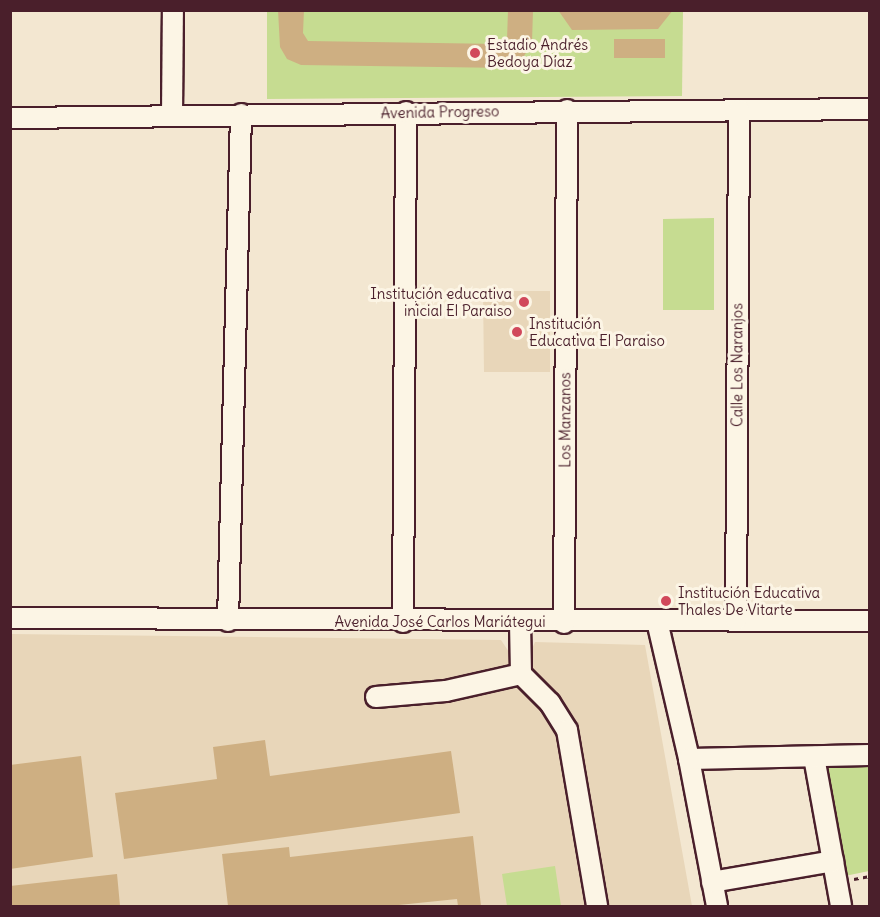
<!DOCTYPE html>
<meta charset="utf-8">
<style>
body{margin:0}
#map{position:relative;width:880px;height:917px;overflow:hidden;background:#f3e7d1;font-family:Delius,sans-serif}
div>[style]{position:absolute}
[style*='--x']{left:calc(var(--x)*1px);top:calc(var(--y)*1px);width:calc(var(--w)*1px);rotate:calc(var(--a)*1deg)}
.built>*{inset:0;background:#e8d6b9}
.green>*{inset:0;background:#c6dc91}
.building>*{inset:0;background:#ceaf82}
.path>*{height:3px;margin-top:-1.5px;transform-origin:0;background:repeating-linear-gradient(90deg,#4a1f2b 0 4.5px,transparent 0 9px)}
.roads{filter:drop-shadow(2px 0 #4a1f2b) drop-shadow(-2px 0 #4a1f2b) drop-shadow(0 2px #4a1f2b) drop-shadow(0 -2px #4a1f2b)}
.minor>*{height:20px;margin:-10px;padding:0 10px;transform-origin:10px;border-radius:10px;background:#fcf5e5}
.dots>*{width:16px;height:16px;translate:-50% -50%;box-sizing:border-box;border:3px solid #fcf5e5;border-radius:50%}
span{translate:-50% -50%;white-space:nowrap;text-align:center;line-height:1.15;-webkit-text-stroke:6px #fcf5e5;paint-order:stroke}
.poi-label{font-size:15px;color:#4a1f2b}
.left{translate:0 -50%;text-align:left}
.right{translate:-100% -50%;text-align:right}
.street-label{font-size:15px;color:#4a1f2b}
.frame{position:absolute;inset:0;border:12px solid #4a1f2b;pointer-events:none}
</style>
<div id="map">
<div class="built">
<div style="clip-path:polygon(483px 291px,550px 291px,550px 372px,484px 372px)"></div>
<div style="clip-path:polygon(11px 634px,501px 640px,509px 652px,530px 653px,535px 642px,645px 645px,692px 906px,11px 906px)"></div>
</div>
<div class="green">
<div style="clip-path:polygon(267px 11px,683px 11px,682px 96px,267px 99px)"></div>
<div style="clip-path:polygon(714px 218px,714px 310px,663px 310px,663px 219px)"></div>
<div style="clip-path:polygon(869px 759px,869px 871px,840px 877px,820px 761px)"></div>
<div style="clip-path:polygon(555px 866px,561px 906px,507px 906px,502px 874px)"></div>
</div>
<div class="building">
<div style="clip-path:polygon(278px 10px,304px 10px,303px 33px,308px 41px,500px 44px,507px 40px,508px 10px,533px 10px,532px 43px,519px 64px,508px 68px,301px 65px,287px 59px,280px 47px)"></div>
<div style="clip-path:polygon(558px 10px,673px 10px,658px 29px,572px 30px)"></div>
<div style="clip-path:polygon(614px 39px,665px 39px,665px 58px,614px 58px)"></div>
<div style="clip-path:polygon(265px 740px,270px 776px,451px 751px,460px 813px,124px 859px,115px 793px,217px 779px,213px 747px)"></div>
<div style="clip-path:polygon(81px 756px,93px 857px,10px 869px,10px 765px)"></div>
<div style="clip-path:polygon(473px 836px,481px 906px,458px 906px,457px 899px,389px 906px,228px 906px,222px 854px,289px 847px,290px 857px)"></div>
<div style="clip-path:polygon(117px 874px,120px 906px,10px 906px,10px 886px)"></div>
</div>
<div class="path">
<div style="--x:854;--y:879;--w:16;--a:-11"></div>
</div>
<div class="roads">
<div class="minor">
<div style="--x:172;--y:115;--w:105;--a:-89.5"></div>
<div style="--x:10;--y:118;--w:860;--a:-0.6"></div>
<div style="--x:10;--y:618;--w:860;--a:0.2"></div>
<div style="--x:736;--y:620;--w:510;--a:-89.66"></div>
<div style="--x:228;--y:621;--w:507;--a:-88.53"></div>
<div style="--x:657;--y:621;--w:142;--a:76.9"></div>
<div style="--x:689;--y:759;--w:150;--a:79.2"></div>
<div style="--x:403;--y:622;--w:510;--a:-89.66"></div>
<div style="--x:520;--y:622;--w:52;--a:88.9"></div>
<div style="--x:521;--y:674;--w:41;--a:45"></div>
<div style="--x:550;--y:703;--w:32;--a:58"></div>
<div style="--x:567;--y:730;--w:179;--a:80.3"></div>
<div style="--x:564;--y:623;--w:513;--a:-89.66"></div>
<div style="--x:376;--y:697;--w:70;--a:-4.9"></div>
<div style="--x:446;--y:691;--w:77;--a:-12.8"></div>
<div style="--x:814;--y:757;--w:151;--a:79.7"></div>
<div style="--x:689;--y:759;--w:181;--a:-1.3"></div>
<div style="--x:712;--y:882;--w:123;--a:-9.8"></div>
</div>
</div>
<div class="dots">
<div style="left:475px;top:53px;background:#d1495b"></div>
<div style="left:524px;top:302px;background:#d1495b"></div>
<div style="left:517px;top:332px;background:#d1495b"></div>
<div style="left:666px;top:601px;background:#d1495b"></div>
</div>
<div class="poi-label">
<span class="left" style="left:487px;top:53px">Estadio Andrés<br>Bedoya Díaz</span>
<span class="right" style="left:512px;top:302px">Institución educativa<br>inicial El Paraiso</span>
<span class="left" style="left:529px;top:332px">Institución<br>Educativa El Paraiso</span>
<span class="left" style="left:678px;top:601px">Institución Educativa<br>Thales De Vitarte</span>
</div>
<div class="street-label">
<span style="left:440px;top:112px;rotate:-1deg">Avenida Progreso</span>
<span style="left:737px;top:365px;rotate:-90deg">Calle Los Naranjos</span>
<span style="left:565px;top:420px;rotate:-90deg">Los Manzanos</span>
<span style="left:440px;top:622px">Avenida José Carlos Mariátegui</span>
</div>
<div class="frame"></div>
</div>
